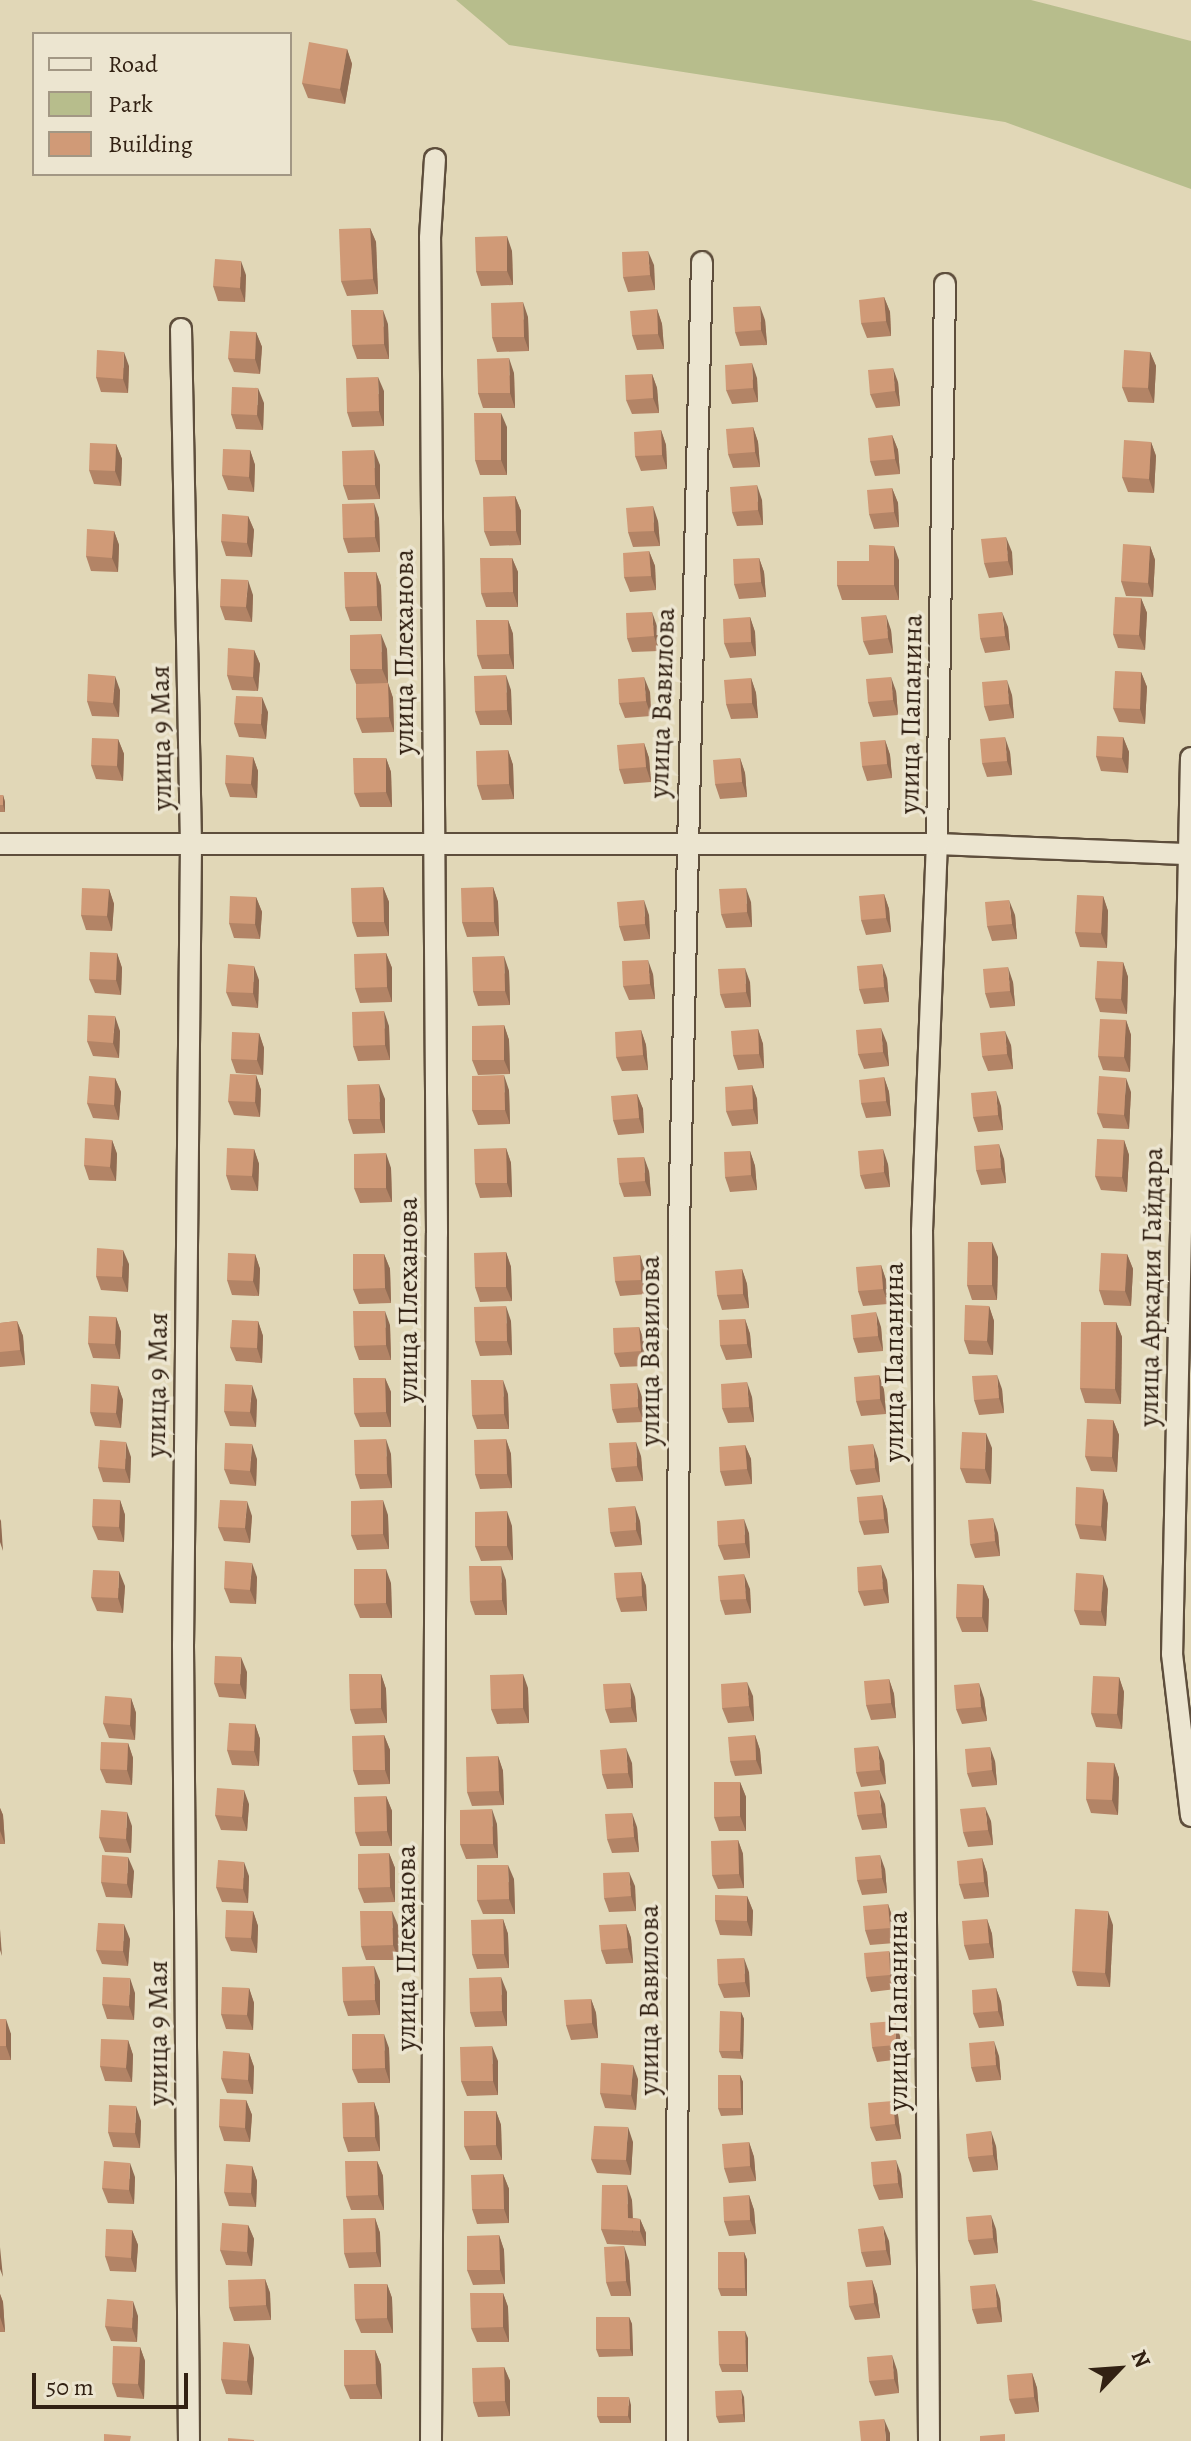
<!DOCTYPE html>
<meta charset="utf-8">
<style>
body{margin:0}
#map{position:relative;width:1191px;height:2441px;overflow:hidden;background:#e1d7b7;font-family:Alegreya,serif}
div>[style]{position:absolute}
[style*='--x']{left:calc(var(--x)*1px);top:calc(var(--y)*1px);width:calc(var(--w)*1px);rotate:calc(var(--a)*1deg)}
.green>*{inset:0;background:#b7bd8c}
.roads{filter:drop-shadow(2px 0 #5e4e3c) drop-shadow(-2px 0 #5e4e3c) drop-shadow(0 2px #5e4e3c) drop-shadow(0 -2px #5e4e3c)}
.street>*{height:20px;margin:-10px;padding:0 10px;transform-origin:10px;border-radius:10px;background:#ece5d0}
.wall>*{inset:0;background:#b38466}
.shaded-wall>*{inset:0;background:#926c53}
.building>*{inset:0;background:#d09a77}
span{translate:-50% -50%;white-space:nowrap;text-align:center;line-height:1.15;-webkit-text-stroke:7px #ece5d0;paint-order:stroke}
.street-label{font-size:28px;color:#322113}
.legend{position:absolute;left:32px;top:32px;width:260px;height:144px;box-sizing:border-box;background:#ece5d0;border:2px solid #a29784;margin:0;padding:10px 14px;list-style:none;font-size:24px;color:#322113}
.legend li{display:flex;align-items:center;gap:16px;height:40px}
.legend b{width:40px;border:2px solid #a29784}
.north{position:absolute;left:1079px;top:2329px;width:80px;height:80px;-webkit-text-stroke:6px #ece5d0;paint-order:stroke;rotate:65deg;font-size:22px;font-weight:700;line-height:32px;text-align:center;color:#322113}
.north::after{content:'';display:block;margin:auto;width:28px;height:36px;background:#322113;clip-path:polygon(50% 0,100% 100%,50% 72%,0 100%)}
.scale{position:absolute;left:32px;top:2373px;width:156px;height:36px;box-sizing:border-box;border:4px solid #322113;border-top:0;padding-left:10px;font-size:24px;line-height:28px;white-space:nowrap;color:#322113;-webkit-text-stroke:6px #ece5d0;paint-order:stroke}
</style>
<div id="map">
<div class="green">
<div style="clip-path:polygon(456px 0,1031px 0,1191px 41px,1191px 189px,1005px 122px,509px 45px)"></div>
</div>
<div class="roads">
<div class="street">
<div style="--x:181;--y:329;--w:515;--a:88.89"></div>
<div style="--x:191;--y:844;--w:801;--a:90.57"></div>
<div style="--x:183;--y:1645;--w:796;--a:89.57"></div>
<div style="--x:1191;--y:758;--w:896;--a:91.21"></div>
<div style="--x:1172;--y:1654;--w:163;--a:83.3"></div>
<div style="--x:0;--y:844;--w:937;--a:0"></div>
<div style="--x:937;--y:844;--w:254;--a:2.3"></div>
<div style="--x:431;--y:2441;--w:1208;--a:-89.72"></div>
<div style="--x:437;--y:1233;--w:995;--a:-90.4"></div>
<div style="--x:430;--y:238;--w:79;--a:-86.4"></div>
<div style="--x:677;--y:2441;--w:1213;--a:-89.91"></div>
<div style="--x:679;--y:1228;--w:966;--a:-88.64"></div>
<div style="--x:929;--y:2441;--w:1210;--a:-90.33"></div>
<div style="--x:922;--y:1231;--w:387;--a:-87.8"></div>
<div style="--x:937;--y:844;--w:560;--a:-89.18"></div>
</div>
</div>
<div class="wall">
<div style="clip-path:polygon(347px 49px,352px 64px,345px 104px,308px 98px,302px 83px)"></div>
<div style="clip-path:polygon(370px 228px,376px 242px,378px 294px,347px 296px,341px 281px)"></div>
<div style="clip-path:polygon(512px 251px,513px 285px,481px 286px,476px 271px)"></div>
<div style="clip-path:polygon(654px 265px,655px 290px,628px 292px,623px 277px)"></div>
<div style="clip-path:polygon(246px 275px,245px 302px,218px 301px,213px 286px)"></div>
<div style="clip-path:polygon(884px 297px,890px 312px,891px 336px,867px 338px,861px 323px)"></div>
<div style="clip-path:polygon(657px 309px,662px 324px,664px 349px,637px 350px,632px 335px)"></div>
<div style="clip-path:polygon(528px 317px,529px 351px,497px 352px,492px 337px)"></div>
<div style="clip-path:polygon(765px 320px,767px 345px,740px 346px,735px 332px)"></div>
<div style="clip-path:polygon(388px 324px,389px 359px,357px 359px,352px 345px)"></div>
<div style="clip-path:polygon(256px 332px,262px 347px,260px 374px,234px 372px,228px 358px)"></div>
<div style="clip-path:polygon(1150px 352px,1156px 366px,1154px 403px,1128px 402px,1122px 387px)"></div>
<div style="clip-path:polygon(129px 366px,128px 393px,101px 392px,96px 377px)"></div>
<div style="clip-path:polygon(514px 373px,515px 408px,483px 408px,478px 393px)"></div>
<div style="clip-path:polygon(652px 374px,657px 388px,659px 413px,632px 414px,626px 400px)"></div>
<div style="clip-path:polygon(757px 378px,758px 402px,732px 404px,726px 390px)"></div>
<div style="clip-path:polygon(898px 382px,900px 406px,876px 408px,870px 394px)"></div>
<div style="clip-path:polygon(384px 391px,384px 426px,352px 427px,347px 412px)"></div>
<div style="clip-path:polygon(264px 403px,263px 430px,236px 429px,231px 414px)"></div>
<div style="clip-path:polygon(507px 427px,507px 475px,480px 475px,475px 460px)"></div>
<div style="clip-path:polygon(753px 427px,758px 442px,760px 467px,733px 468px,728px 454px)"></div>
<div style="clip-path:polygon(661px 430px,666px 445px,667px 469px,641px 471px,635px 456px)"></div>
<div style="clip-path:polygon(892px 435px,898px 450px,900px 474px,875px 476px,870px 461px)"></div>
<div style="clip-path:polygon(1151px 442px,1156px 456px,1154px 493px,1128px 492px,1122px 477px)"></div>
<div style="clip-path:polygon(116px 444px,122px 459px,121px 486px,94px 484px,89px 470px)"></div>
<div style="clip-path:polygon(250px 450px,255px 465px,254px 492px,228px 490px,222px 475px)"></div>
<div style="clip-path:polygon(380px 465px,380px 499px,348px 500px,343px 485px)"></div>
<div style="clip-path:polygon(892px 488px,898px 503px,899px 527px,874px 529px,869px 514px)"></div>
<div style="clip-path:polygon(515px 496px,521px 511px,521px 545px,490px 546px,484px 531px)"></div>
<div style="clip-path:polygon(762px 500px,763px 525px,737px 526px,732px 512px)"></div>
<div style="clip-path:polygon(248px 516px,254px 530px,252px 557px,226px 556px,221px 541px)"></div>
<div style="clip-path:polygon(379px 518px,380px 552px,348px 553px,343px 538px)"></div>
<div style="clip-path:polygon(658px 521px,660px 546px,633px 547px,628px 532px)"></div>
<div style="clip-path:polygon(114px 531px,119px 545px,118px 572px,91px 571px,86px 556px)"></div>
<div style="clip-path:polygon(1150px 546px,1155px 560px,1153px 597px,1126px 596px,1121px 581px)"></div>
<div style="clip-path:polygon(649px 551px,655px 566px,656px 590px,630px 592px,624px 577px)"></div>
<div style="clip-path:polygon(1012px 552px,1013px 575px,989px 578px,984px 563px)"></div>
<div style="clip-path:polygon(512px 558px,518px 572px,518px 607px,486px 607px,481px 593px)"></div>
<div style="clip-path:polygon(759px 558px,764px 572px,766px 597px,739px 599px,734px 584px)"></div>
<div style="clip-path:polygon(899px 560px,899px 600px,842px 600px,837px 585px)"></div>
<div style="clip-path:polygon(376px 572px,381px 586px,382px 621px,350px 621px,345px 607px)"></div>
<div style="clip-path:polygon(253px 595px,252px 622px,225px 620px,220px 606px)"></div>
<div style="clip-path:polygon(1141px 598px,1147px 613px,1145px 650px,1118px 648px,1113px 634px)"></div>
<div style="clip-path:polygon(750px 617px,755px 632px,756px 656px,730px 658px,724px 643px)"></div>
<div style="clip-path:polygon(508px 620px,513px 634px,514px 669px,482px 669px,477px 655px)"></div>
<div style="clip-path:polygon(657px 626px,659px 651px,632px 652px,627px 638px)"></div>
<div style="clip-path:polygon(1008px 627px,1010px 650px,985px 653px,980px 638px)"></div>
<div style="clip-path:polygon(891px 630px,893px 653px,869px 655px,863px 641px)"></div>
<div style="clip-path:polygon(387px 649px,388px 683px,393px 698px,394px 732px,362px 733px,356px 718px,356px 684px,350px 669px)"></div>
<div style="clip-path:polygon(254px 650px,260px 664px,258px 691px,232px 690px,227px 675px)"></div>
<div style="clip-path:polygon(1141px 672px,1147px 687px,1145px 724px,1119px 722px,1113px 708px)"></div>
<div style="clip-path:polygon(751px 678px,756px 693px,758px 718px,731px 719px,726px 704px)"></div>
<div style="clip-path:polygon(120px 690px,119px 717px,92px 716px,87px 701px)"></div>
<div style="clip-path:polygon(511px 690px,512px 725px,480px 725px,475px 711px)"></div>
<div style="clip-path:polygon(896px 691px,898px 715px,873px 717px,868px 702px)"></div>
<div style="clip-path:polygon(650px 692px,651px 716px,625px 718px,619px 703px)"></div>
<div style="clip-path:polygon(1012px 695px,1014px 718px,989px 721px,984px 706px)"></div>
<div style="clip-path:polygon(268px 712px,266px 739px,239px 737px,234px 723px)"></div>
<div style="clip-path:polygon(1123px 737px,1129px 752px,1128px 773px,1101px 771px,1096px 756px)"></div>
<div style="clip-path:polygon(118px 739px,124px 754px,123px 781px,96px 779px,91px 765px)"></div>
<div style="clip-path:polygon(885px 740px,890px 755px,892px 778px,867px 781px,862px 766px)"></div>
<div style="clip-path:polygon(644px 743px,649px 758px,651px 782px,624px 784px,619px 769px)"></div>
<div style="clip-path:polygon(508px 750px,513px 765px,514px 799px,482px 800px,477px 785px)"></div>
<div style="clip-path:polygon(1010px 752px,1012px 775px,987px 777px,982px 763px)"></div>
<div style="clip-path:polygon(253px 757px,258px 771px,257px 798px,230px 797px,225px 783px)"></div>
<div style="clip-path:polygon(386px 758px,391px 772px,392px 807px,360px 807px,354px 793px)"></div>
<div style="clip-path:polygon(740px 758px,745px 773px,747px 797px,720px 799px,715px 784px)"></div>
<div style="clip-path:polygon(0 795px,3px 795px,5px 802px,5px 812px,0 812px)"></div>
<div style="clip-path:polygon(383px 887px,389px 902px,389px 936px,357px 937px,352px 922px)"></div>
<div style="clip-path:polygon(493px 887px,498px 902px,499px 936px,467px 937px,462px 922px)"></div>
<div style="clip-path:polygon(109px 889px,114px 904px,112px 931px,86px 930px,81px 915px)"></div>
<div style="clip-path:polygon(884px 894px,889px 909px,891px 932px,866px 935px,861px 920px)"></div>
<div style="clip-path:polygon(1103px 896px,1108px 911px,1107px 948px,1080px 947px,1075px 932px)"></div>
<div style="clip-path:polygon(256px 897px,262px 912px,260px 939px,234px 938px,229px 923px)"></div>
<div style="clip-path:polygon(751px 902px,752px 927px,726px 928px,721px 914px)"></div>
<div style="clip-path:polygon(649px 915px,650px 939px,624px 941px,619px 926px)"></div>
<div style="clip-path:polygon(1015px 915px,1017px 939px,992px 941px,987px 926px)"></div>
<div style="clip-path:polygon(117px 953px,122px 968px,121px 995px,95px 993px,89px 979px)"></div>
<div style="clip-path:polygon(386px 953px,392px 968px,392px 1002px,360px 1003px,355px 988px)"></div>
<div style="clip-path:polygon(1123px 962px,1128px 977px,1127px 1014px,1100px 1012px,1095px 998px)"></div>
<div style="clip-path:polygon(509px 971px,510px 1005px,478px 1006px,473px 991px)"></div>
<div style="clip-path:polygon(653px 974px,655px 999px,629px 1000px,623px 986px)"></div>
<div style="clip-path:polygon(887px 978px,889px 1002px,864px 1004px,859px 989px)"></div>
<div style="clip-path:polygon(259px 980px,258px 1008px,232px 1006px,226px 992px)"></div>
<div style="clip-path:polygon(750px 982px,751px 1007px,725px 1008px,720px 994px)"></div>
<div style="clip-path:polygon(1013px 982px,1015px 1006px,990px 1008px,985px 993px)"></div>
<div style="clip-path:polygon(1126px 1020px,1131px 1035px,1130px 1072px,1103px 1070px,1098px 1056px)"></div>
<div style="clip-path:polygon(504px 1025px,509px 1040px,510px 1074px,478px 1075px,472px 1060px)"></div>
<div style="clip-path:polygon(389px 1026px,390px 1060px,358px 1061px,353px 1046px)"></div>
<div style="clip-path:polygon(758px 1029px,763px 1044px,764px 1068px,738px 1070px,733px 1055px)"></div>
<div style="clip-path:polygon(641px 1030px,646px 1045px,648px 1070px,622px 1071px,616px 1057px)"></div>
<div style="clip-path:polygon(120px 1031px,119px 1058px,93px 1056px,87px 1041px)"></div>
<div style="clip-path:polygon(259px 1033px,264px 1048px,263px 1075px,236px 1073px,231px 1059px)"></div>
<div style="clip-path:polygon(887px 1043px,889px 1066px,864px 1069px,858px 1054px)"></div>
<div style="clip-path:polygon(1011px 1045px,1013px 1069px,988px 1071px,982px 1056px)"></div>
<div style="clip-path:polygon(256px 1075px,261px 1090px,260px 1117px,234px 1115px,228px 1101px)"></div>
<div style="clip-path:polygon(884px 1077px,889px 1092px,891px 1116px,866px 1118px,861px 1103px)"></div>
<div style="clip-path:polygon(115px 1078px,121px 1092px,119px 1120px,93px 1118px,87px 1103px)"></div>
<div style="clip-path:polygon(752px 1085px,757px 1099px,758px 1124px,732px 1126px,726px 1111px)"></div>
<div style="clip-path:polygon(509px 1090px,510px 1124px,478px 1125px,472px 1110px)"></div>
<div style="clip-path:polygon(1131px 1092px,1129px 1129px,1103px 1128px,1097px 1113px)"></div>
<div style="clip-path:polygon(637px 1094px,643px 1109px,644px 1133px,618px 1135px,613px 1120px)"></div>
<div style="clip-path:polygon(385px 1099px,385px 1133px,353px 1134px,348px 1119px)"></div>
<div style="clip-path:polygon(1001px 1106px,1003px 1130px,978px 1132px,973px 1117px)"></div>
<div style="clip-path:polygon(112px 1140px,117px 1154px,116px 1181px,89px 1180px,84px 1165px)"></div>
<div style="clip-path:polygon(1124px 1140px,1129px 1155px,1127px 1192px,1101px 1190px,1095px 1176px)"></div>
<div style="clip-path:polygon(506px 1148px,511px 1163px,512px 1197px,480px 1198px,475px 1183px)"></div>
<div style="clip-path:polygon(254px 1149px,259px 1164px,258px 1191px,231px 1190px,226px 1175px)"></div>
<div style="clip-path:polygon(750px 1151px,755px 1166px,757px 1190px,730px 1192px,725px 1177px)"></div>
<div style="clip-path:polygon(1004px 1159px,1006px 1183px,981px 1185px,976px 1170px)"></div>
<div style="clip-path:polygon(888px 1164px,890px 1187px,865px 1189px,860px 1175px)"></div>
<div style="clip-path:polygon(391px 1168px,392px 1202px,360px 1203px,354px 1188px)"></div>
<div style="clip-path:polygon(649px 1171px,651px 1196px,624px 1197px,619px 1183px)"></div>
<div style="clip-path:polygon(506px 1252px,511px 1267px,512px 1301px,480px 1302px,475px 1287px)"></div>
<div style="clip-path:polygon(255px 1254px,260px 1269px,259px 1296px,232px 1295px,227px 1280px)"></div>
<div style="clip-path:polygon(384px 1254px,390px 1269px,391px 1303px,359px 1304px,353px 1289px)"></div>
<div style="clip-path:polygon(1127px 1254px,1133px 1269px,1131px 1306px,1104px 1305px,1099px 1290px)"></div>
<div style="clip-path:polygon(640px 1255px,645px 1270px,647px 1294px,620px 1296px,615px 1281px)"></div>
<div style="clip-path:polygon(998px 1257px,997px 1300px,972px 1300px,967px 1285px)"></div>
<div style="clip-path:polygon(129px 1264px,128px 1292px,101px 1290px,96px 1276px)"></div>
<div style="clip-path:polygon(881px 1265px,886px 1280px,888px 1304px,863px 1306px,858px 1291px)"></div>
<div style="clip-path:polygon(742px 1269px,747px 1284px,749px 1308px,722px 1310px,717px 1295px)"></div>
<div style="clip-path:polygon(989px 1306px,994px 1321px,993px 1355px,969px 1354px,964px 1340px)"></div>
<div style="clip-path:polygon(116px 1317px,121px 1332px,120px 1359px,93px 1358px,88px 1343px)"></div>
<div style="clip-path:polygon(745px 1319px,750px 1334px,752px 1358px,726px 1360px,720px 1345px)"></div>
<div style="clip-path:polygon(17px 1321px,23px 1336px,25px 1365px,0 1367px,0 1323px)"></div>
<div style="clip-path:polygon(258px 1321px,263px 1336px,262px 1363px,236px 1361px,230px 1347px)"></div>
<div style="clip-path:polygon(511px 1321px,512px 1355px,480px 1356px,475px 1341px)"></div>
<div style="clip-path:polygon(1116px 1322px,1122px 1337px,1121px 1404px,1085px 1403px,1080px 1388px)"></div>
<div style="clip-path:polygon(390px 1325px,391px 1360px,359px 1360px,354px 1346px)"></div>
<div style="clip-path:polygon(639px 1327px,644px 1341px,646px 1366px,620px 1367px,614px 1353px)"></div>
<div style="clip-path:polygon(881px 1327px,883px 1351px,858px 1353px,853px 1338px)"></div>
<div style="clip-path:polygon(879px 1375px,884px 1390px,886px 1414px,861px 1416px,856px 1401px)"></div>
<div style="clip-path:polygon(385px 1378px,391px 1392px,391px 1427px,360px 1427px,354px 1413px)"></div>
<div style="clip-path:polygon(118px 1386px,123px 1400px,121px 1428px,95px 1426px,90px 1412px)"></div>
<div style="clip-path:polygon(1002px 1389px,1004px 1413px,979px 1415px,974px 1400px)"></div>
<div style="clip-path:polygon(508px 1394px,509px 1429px,477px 1429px,472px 1415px)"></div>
<div style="clip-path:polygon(642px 1397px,644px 1422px,617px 1423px,612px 1409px)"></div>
<div style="clip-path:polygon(752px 1397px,754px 1422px,728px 1423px,722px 1408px)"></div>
<div style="clip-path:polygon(257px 1400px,256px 1427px,230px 1426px,224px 1411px)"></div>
<div style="clip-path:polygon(1113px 1420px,1119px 1435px,1117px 1472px,1091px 1471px,1085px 1456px)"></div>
<div style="clip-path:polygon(506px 1439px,511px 1454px,512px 1488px,480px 1489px,475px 1474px)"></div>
<div style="clip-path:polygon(745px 1445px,751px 1459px,752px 1484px,725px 1486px,720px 1471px)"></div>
<div style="clip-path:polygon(992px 1448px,991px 1484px,966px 1483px,960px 1468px)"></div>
<div style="clip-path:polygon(391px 1454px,392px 1488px,360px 1489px,355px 1474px)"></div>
<div style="clip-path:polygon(641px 1456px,643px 1481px,616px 1482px,611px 1468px)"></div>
<div style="clip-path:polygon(131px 1457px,130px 1483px,103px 1482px,98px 1467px)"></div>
<div style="clip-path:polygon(257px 1459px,256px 1486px,230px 1484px,224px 1469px)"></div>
<div style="clip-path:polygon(878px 1459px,880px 1482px,856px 1485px,850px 1470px)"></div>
<div style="clip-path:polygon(1103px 1489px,1108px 1504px,1106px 1541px,1080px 1539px,1075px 1524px)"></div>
<div style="clip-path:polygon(882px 1495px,887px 1510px,889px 1533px,864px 1535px,859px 1521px)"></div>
<div style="clip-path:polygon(120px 1500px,125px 1515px,124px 1542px,98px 1540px,92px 1526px)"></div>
<div style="clip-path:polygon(388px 1515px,389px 1549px,357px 1550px,351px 1535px)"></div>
<div style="clip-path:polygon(252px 1516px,250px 1543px,224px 1541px,218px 1527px)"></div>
<div style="clip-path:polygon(640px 1521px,642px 1545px,615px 1547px,610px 1532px)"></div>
<div style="clip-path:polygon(512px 1526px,513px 1560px,481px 1561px,475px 1546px)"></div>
<div style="clip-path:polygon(749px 1533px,750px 1558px,724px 1560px,718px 1545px)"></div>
<div style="clip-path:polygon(998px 1533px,1000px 1556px,975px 1558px,970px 1544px)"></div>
<div style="clip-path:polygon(641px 1572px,646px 1586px,647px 1611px,621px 1612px,616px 1598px)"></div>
<div style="clip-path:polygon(257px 1577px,256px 1604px,230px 1603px,224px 1588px)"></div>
<div style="clip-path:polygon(506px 1580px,507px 1615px,475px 1615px,470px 1601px)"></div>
<div style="clip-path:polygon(887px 1580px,889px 1603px,864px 1606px,858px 1591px)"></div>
<div style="clip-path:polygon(391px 1583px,392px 1618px,360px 1618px,354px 1604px)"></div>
<div style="clip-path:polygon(983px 1585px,989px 1600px,988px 1632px,962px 1632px,956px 1617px)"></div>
<div style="clip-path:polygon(125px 1586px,123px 1613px,97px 1611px,91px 1597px)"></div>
<div style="clip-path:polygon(750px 1589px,751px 1613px,725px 1615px,720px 1600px)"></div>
<div style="clip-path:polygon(1108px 1589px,1106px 1626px,1080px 1625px,1074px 1610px)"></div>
<div style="clip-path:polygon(247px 1672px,246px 1699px,219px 1697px,214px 1683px)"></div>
<div style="clip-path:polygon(381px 1674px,386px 1689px,387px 1723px,355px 1724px,350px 1709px)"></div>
<div style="clip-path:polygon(1119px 1677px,1124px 1692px,1122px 1729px,1096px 1727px,1091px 1713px)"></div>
<div style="clip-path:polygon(889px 1679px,894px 1694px,896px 1718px,871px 1720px,866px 1705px)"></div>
<div style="clip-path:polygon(528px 1688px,529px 1723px,497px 1724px,491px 1709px)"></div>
<div style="clip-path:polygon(753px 1696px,754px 1721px,728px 1723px,722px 1708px)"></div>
<div style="clip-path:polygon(635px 1697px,637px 1722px,610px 1723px,605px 1709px)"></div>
<div style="clip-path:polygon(131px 1698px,136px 1713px,135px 1740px,109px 1738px,103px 1723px)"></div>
<div style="clip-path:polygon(984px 1698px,987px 1721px,962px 1724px,956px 1709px)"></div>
<div style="clip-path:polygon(255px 1724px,260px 1739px,259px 1766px,232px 1765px,227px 1750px)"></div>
<div style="clip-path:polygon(384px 1735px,390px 1750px,390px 1784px,358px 1785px,353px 1770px)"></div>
<div style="clip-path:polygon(755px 1735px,760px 1750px,762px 1774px,735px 1776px,730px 1761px)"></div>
<div style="clip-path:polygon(128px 1743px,133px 1758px,132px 1785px,106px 1783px,100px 1769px)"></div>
<div style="clip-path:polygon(498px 1756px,503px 1771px,504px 1805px,472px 1806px,467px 1792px)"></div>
<div style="clip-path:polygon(884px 1761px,886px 1784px,861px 1787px,856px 1772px)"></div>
<div style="clip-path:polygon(995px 1761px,997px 1785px,972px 1787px,967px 1773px)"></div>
<div style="clip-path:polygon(632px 1763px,633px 1788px,607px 1789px,602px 1774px)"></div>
<div style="clip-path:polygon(1114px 1763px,1119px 1778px,1118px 1815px,1091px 1813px,1086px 1799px)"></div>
<div style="clip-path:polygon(740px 1782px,746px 1797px,746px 1831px,719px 1831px,714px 1817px)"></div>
<div style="clip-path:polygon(386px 1796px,392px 1811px,392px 1846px,360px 1846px,355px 1832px)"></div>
<div style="clip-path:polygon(249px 1804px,247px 1831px,221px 1830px,215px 1815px)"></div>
<div style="clip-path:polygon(885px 1804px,887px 1828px,862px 1830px,857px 1815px)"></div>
<div style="clip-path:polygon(0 1808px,3px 1815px,5px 1844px,0 1844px)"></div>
<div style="clip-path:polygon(991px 1821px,993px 1845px,968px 1847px,963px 1832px)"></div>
<div style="clip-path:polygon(497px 1824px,498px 1858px,466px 1859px,460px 1844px)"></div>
<div style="clip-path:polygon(132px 1826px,131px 1853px,105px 1852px,99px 1837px)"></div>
<div style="clip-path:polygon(637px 1827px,639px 1852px,612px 1853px,607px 1839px)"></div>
<div style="clip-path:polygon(738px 1840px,743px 1854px,744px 1888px,718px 1889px,712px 1875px)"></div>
<div style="clip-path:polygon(389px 1853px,395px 1868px,395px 1902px,364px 1903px,358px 1888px)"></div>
<div style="clip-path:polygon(982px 1858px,987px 1873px,989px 1897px,964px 1899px,959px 1884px)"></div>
<div style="clip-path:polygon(885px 1869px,887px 1893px,862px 1895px,857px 1880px)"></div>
<div style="clip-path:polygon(134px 1871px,132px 1898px,106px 1897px,101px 1882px)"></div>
<div style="clip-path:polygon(249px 1876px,248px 1903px,222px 1902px,216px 1887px)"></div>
<div style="clip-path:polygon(514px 1879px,515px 1914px,483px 1914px,477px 1900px)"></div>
<div style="clip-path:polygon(635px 1886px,636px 1911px,609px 1912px,604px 1898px)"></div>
<div style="clip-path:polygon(747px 1896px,753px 1911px,752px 1936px,720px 1935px,715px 1920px)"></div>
<div style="clip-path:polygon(888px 1904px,893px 1919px,895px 1943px,870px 1945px,865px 1930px)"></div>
<div style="clip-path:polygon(253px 1911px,258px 1926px,257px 1953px,231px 1951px,225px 1937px)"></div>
<div style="clip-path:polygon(503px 1919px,508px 1934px,509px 1968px,477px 1969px,472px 1954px)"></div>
<div style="clip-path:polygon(987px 1919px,992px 1934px,994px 1958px,969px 1960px,964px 1945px)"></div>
<div style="clip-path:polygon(626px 1924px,631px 1938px,633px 1963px,606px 1964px,601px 1950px)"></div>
<div style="clip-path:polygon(398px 1925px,399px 1960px,366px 1960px,361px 1946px)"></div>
<div style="clip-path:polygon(1113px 1925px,1110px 1987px,1077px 1986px,1072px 1971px)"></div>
<div style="clip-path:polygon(130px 1939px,128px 1966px,102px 1964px,96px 1950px)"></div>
<div style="clip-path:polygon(889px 1951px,894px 1966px,896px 1989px,871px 1992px,866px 1977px)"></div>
<div style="clip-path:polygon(749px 1972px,750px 1997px,724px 1998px,718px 1984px)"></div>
<div style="clip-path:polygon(380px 1981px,380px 2015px,348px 2016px,343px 2001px)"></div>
<div style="clip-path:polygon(249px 1988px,254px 2003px,253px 2030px,226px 2029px,221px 2014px)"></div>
<div style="clip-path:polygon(996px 1988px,1001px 2002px,1004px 2026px,979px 2028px,973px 2013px)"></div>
<div style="clip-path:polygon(507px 1992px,507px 2026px,475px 2027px,470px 2012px)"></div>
<div style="clip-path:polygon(135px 1993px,134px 2020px,107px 2019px,102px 2004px)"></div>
<div style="clip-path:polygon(591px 1999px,596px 2013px,598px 2038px,571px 2040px,566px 2025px)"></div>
<div style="clip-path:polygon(741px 2012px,744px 2019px,743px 2059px,722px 2058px,719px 2051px)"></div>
<div style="clip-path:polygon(0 2019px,11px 2034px,11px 2060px,0 2060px)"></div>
<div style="clip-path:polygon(900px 2036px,902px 2059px,877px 2062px,872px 2047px)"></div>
<div style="clip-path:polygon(128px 2040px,133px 2055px,132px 2082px,105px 2081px,100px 2066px)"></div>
<div style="clip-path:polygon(389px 2048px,390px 2083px,358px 2083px,352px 2069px)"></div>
<div style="clip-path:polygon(249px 2053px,254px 2067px,253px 2094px,227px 2093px,221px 2078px)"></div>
<div style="clip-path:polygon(999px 2056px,1001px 2080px,976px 2082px,971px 2067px)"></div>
<div style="clip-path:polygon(498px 2061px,498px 2095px,467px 2096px,461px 2081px)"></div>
<div style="clip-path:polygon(740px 2075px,743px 2082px,743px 2115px,721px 2116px,718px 2108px)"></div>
<div style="clip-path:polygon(638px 2079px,636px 2110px,605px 2108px,600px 2093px)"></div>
<div style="clip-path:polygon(246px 2100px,252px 2115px,250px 2142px,224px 2141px,219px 2126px)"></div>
<div style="clip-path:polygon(893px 2101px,898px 2115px,901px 2139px,876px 2141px,870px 2127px)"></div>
<div style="clip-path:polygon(374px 2102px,379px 2117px,380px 2151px,348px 2152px,343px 2137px)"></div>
<div style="clip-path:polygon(496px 2111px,501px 2125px,502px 2160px,470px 2160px,464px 2146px)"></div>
<div style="clip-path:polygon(141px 2121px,140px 2148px,113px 2147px,108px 2132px)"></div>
<div style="clip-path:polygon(633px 2142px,631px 2175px,597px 2173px,591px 2159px)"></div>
<div style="clip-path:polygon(749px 2142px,754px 2157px,756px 2181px,729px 2183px,724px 2168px)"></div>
<div style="clip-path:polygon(996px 2146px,998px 2170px,973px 2172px,968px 2157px)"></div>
<div style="clip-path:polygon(377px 2161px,383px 2176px,384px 2210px,351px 2210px,346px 2196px)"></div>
<div style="clip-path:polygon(252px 2166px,257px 2181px,256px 2207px,229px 2206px,224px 2192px)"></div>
<div style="clip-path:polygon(503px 2174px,509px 2189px,509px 2223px,477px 2224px,472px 2209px)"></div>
<div style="clip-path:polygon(901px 2174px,903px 2198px,879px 2200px,873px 2185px)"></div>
<div style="clip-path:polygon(135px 2177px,134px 2204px,108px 2203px,102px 2188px)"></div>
<div style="clip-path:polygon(749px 2195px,754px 2210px,756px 2234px,729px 2236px,724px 2221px)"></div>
<div style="clip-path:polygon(632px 2200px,633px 2218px,640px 2219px,646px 2233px,646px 2246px,607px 2244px,601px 2229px)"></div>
<div style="clip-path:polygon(375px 2218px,380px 2233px,381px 2267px,349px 2268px,344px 2253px)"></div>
<div style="clip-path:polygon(248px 2225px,254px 2239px,252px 2266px,226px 2265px,220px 2250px)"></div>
<div style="clip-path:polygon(996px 2229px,998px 2253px,974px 2255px,968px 2240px)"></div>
<div style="clip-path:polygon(132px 2230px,138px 2245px,136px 2272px,110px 2271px,105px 2256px)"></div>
<div style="clip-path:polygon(499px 2235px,504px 2250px,505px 2284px,473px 2285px,467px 2270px)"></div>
<div style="clip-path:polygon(889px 2241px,891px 2265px,866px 2267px,861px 2252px)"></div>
<div style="clip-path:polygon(744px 2252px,747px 2260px,747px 2296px,721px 2296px,718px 2288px)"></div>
<div style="clip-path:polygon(629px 2261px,631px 2296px,611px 2296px,606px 2282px)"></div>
<div style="clip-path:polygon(265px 2279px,270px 2293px,271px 2320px,234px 2321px,229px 2307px)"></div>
<div style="clip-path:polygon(872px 2280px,877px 2295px,880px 2318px,855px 2320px,849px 2306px)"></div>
<div style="clip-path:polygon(387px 2284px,392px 2298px,393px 2333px,361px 2333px,355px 2319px)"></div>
<div style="clip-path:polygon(503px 2293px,508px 2307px,509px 2342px,477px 2342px,471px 2328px)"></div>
<div style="clip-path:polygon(0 2294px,3px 2302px,5px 2332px,0 2332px)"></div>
<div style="clip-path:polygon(1000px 2299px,1002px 2322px,977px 2324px,972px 2309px)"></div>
<div style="clip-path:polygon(138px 2316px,137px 2342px,111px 2341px,105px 2326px)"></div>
<div style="clip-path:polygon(629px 2317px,632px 2324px,633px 2356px,599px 2357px,596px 2349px)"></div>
<div style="clip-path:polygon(748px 2338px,748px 2372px,722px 2372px,719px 2364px)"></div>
<div style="clip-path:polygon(140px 2347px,145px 2361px,144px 2399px,117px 2397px,112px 2383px)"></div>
<div style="clip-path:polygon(375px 2350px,381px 2365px,382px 2399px,350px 2399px,344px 2385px)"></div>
<div style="clip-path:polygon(254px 2358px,252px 2395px,226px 2394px,221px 2379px)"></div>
<div style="clip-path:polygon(504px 2367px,510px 2381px,510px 2416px,478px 2417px,473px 2402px)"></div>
<div style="clip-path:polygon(897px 2370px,899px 2393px,875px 2396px,869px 2381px)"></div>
<div style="clip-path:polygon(1032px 2373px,1037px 2388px,1039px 2412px,1015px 2414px,1009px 2399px)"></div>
<div style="clip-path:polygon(744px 2397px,745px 2422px,719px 2423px,716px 2416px)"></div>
<div style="clip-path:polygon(631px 2405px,631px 2423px,600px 2423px,597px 2416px)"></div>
</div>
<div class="shaded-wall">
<div style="clip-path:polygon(347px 49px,352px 64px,345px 104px,340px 89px)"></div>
<div style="clip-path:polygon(370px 228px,376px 242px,378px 294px,373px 279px)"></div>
<div style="clip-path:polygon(507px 236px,512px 251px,513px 285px,507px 271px)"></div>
<div style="clip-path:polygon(648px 251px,654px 265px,655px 290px,650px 275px)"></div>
<div style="clip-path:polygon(241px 261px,246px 275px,245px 302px,240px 288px)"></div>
<div style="clip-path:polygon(884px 297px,890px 312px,891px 336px,886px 321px)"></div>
<div style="clip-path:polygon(523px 302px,528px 317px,529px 351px,524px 337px)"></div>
<div style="clip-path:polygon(760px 306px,765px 320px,767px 345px,761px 330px)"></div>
<div style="clip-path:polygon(657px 309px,662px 324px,664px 349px,658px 334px)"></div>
<div style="clip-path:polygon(383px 310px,388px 324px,389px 359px,384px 344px)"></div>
<div style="clip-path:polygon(256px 332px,262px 347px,260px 374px,255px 359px)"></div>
<div style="clip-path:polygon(124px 352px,129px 366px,128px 393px,123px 379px)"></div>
<div style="clip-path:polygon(1150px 352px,1156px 366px,1154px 403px,1148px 388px)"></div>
<div style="clip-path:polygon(509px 358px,514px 373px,515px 408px,510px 393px)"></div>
<div style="clip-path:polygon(752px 363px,757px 378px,758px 402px,753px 388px)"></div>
<div style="clip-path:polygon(893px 368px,898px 382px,900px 406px,895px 391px)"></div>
<div style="clip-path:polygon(652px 374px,657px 388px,659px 413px,653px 398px)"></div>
<div style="clip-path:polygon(378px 377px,384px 391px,384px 426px,379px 411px)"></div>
<div style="clip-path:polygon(258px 388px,264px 403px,263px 430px,257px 415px)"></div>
<div style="clip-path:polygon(501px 413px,507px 427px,507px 475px,501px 460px)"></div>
<div style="clip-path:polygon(753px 427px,758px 442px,760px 467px,755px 452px)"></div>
<div style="clip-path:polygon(661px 430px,666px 445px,667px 469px,662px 455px)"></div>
<div style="clip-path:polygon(892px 435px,898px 450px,900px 474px,895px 459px)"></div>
<div style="clip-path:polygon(1151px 442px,1156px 456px,1154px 493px,1149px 479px)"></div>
<div style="clip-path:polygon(116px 444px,122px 459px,121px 486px,115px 471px)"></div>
<div style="clip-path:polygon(250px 450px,255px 465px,254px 492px,249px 477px)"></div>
<div style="clip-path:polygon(374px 450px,380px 465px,380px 499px,375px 485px)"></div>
<div style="clip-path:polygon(757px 485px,762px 500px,763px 525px,758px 510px)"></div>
<div style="clip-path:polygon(892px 488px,898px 503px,899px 527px,894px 512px)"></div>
<div style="clip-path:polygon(515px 496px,521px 511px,521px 545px,516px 531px)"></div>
<div style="clip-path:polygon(374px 503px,379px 518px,380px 552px,375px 537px)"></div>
<div style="clip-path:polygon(653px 506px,658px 521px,660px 546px,654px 531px)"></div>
<div style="clip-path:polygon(248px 516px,254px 530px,252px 557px,247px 543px)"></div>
<div style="clip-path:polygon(114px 531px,119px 545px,118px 572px,112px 558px)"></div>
<div style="clip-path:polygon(1006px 537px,1012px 552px,1013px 575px,1008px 561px)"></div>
<div style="clip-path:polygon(894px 546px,899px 560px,899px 600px,894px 585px)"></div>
<div style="clip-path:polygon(1150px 546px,1155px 560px,1153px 597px,1148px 583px)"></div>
<div style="clip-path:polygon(649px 551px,655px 566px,656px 590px,651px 576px)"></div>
<div style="clip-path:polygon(512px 558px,518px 572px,518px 607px,513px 592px)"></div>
<div style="clip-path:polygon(759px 558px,764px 572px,766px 597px,761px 582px)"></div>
<div style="clip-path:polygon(376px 572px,381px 586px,382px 621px,377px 606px)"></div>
<div style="clip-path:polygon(248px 580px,253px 595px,252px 622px,246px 607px)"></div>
<div style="clip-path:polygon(1141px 598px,1147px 613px,1145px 650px,1139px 635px)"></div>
<div style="clip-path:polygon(652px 612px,657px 626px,659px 651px,654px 636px)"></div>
<div style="clip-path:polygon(1002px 612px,1008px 627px,1010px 650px,1005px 636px)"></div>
<div style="clip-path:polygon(886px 615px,891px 630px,893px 653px,888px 638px)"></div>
<div style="clip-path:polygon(750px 617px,755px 632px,756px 656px,751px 642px)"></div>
<div style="clip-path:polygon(508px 620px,513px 634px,514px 669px,509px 654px)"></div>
<div style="clip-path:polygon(381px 634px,387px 649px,388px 683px,382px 669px)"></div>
<div style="clip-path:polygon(254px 650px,260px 664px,258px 691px,253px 677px)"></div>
<div style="clip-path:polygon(1141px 672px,1147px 687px,1145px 724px,1140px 709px)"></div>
<div style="clip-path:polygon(506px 675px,511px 690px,512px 725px,507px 710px)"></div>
<div style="clip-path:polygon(115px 676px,120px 690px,119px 717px,113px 703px)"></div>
<div style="clip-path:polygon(644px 677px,650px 692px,651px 716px,646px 701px)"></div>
<div style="clip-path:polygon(891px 677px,896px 691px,898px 715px,893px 700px)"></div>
<div style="clip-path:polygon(751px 678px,756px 693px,758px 718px,752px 703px)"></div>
<div style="clip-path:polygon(1007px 680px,1012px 695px,1014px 718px,1009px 704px)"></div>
<div style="clip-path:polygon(388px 683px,393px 698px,394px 732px,389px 717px)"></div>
<div style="clip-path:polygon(262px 697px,268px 712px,266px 739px,261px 724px)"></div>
<div style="clip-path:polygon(1005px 737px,1010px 752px,1012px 775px,1007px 761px)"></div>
<div style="clip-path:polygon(1123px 737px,1129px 752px,1128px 773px,1122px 758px)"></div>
<div style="clip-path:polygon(118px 739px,124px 754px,123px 781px,117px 766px)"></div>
<div style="clip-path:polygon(885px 740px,890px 755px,892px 778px,887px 764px)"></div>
<div style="clip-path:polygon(644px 743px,649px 758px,651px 782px,646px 767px)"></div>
<div style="clip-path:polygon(508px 750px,513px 765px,514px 799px,509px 784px)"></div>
<div style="clip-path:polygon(253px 757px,258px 771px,257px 798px,251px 784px)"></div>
<div style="clip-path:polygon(386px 758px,391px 772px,392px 807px,386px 792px)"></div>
<div style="clip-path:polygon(740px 758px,745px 773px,747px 797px,742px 782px)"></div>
<div style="clip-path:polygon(3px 795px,5px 802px,5px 812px,3px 805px)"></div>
<div style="clip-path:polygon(383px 887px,389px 902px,389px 936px,384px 922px)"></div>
<div style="clip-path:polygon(493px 887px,498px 902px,499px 936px,494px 922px)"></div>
<div style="clip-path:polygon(746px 888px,751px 902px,752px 927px,747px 912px)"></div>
<div style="clip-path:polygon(109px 889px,114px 904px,112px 931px,107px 916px)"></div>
<div style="clip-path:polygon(884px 894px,889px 909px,891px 932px,886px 918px)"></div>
<div style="clip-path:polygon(1103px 896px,1108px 911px,1107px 948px,1101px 933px)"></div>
<div style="clip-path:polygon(256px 897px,262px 912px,260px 939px,255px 924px)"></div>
<div style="clip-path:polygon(644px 900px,649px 915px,650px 939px,645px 924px)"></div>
<div style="clip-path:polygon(1009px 900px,1015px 915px,1017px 939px,1012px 924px)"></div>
<div style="clip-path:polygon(117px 953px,122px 968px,121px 995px,116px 980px)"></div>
<div style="clip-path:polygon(386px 953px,392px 968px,392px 1002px,387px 987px)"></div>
<div style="clip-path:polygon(504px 956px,509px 971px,510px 1005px,505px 991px)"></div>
<div style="clip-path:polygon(648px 960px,653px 974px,655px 999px,650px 984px)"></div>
<div style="clip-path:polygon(1123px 962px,1128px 977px,1127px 1014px,1121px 999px)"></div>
<div style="clip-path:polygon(882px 964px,887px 978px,889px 1002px,884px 987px)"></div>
<div style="clip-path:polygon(254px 966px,259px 980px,258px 1008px,253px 993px)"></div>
<div style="clip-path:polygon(1008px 967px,1013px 982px,1015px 1006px,1010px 991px)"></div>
<div style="clip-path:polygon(745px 968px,750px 982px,751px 1007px,746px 992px)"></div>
<div style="clip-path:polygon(384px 1011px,389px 1026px,390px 1060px,385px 1045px)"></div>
<div style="clip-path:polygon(115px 1016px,120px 1031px,119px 1058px,113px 1043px)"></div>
<div style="clip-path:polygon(1126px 1020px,1131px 1035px,1130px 1072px,1124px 1057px)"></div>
<div style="clip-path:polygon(504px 1025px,509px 1040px,510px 1074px,504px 1060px)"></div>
<div style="clip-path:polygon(881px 1028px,887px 1043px,889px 1066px,883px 1052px)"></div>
<div style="clip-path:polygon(758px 1029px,763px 1044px,764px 1068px,759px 1054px)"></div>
<div style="clip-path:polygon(641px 1030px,646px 1045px,648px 1070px,643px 1055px)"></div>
<div style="clip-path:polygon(1005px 1031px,1011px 1045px,1013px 1069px,1007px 1054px)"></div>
<div style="clip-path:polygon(259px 1033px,264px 1048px,263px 1075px,257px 1060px)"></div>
<div style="clip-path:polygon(256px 1075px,261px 1090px,260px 1117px,255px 1102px)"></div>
<div style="clip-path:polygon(504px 1075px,509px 1090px,510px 1124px,505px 1110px)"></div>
<div style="clip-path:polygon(884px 1077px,889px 1092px,891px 1116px,886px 1101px)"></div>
<div style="clip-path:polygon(115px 1078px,121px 1092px,119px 1120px,114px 1105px)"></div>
<div style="clip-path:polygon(1126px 1078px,1131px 1092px,1129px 1129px,1124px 1115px)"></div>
<div style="clip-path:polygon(379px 1084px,385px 1099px,385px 1133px,380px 1119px)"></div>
<div style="clip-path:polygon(752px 1085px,757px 1099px,758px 1124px,753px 1109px)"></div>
<div style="clip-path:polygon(996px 1091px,1001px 1106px,1003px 1130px,998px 1115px)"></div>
<div style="clip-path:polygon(637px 1094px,643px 1109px,644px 1133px,639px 1118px)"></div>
<div style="clip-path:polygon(112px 1140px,117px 1154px,116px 1181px,110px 1167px)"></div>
<div style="clip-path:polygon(1124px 1140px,1129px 1155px,1127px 1192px,1122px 1177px)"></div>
<div style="clip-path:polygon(999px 1144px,1004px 1159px,1006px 1183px,1001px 1168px)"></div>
<div style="clip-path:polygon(506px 1148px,511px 1163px,512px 1197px,507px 1183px)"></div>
<div style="clip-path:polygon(254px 1149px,259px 1164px,258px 1191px,252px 1176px)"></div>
<div style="clip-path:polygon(883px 1149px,888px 1164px,890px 1187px,884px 1172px)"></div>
<div style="clip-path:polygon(750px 1151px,755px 1166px,757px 1190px,751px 1175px)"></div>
<div style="clip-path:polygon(386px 1153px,391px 1168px,392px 1202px,386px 1188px)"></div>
<div style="clip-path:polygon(644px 1157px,649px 1171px,651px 1196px,645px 1181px)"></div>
<div style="clip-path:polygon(992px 1242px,998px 1257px,997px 1300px,992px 1285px)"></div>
<div style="clip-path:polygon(123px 1250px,129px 1264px,128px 1292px,122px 1277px)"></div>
<div style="clip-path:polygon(506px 1252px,511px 1267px,512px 1301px,506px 1287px)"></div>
<div style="clip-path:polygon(255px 1254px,260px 1269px,259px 1296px,253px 1281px)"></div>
<div style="clip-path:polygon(384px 1254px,390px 1269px,391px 1303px,385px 1288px)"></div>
<div style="clip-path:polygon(1127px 1254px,1133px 1269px,1131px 1306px,1125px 1291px)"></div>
<div style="clip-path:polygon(640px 1255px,645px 1270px,647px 1294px,641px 1280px)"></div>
<div style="clip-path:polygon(881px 1265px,886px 1280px,888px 1304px,883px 1289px)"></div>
<div style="clip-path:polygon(742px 1269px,747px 1284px,749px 1308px,743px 1294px)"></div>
<div style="clip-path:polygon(506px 1306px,511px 1321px,512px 1355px,507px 1341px)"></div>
<div style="clip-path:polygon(989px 1306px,994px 1321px,993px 1355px,987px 1341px)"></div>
<div style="clip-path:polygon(385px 1311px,390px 1325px,391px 1360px,386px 1345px)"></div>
<div style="clip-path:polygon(876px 1312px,881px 1327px,883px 1351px,878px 1336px)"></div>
<div style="clip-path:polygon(116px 1317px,121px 1332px,120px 1359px,115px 1344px)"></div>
<div style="clip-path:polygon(745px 1319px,750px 1334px,752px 1358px,747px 1344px)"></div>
<div style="clip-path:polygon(17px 1321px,23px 1336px,25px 1365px,20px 1350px)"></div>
<div style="clip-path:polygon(258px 1321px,263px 1336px,262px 1363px,257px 1348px)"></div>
<div style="clip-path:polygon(1116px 1322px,1122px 1337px,1121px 1404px,1115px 1389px)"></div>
<div style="clip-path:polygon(639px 1327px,644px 1341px,646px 1366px,641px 1351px)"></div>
<div style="clip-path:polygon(879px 1375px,884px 1390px,886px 1414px,880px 1399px)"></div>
<div style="clip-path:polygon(997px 1375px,1002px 1389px,1004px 1413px,999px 1398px)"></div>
<div style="clip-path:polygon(385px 1378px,391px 1392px,391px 1427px,386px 1412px)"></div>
<div style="clip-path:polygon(503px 1380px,508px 1394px,509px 1429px,504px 1414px)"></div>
<div style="clip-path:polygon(747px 1382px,752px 1397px,754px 1422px,749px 1407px)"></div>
<div style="clip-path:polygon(637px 1383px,642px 1397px,644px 1422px,638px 1407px)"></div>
<div style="clip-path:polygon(252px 1385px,257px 1400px,256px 1427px,250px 1412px)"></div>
<div style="clip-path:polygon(118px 1386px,123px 1400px,121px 1428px,116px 1413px)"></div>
<div style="clip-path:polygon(1113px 1420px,1119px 1435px,1117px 1472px,1112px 1457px)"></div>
<div style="clip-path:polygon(986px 1433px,992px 1448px,991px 1484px,985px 1469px)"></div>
<div style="clip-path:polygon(386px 1439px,391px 1454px,392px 1488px,387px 1474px)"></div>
<div style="clip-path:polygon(506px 1439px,511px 1454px,512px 1488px,507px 1474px)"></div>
<div style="clip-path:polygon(126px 1442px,131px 1457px,130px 1483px,125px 1469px)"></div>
<div style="clip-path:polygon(636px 1442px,641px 1456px,643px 1481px,637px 1466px)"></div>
<div style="clip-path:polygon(252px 1444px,257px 1459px,256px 1486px,250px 1471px)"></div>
<div style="clip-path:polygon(873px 1444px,878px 1459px,880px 1482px,875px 1468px)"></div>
<div style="clip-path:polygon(745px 1445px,751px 1459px,752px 1484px,747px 1469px)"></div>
<div style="clip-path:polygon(1103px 1489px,1108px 1504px,1106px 1541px,1101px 1526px)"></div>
<div style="clip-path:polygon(882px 1495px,887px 1510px,889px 1533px,884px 1519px)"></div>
<div style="clip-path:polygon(120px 1500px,125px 1515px,124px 1542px,119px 1527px)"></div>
<div style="clip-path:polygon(383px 1500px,388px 1515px,389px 1549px,383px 1534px)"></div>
<div style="clip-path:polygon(247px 1501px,252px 1516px,250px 1543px,245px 1528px)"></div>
<div style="clip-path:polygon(635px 1506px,640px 1521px,642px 1545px,636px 1530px)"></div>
<div style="clip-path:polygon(507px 1511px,512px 1526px,513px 1560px,507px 1546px)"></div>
<div style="clip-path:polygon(993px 1518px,998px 1533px,1000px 1556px,995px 1541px)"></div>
<div style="clip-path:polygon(0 1519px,1px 1521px,3px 1551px,0 1542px)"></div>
<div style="clip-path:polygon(744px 1519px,749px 1533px,750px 1558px,745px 1543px)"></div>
<div style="clip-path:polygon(252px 1563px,257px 1577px,256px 1604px,250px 1590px)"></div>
<div style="clip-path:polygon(881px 1565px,887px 1580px,889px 1603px,883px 1589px)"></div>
<div style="clip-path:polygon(501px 1566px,506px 1580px,507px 1615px,502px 1600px)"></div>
<div style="clip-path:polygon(386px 1569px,391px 1583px,392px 1618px,386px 1603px)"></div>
<div style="clip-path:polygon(119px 1571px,125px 1586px,123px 1613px,118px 1598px)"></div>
<div style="clip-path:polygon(641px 1572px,646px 1586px,647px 1611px,642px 1596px)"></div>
<div style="clip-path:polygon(744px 1574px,750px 1589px,751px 1613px,746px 1599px)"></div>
<div style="clip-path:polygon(1103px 1575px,1108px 1589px,1106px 1626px,1101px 1611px)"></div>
<div style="clip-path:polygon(983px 1585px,989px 1600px,988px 1632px,982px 1617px)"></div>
<div style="clip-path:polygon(241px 1657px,247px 1672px,246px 1699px,240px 1684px)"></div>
<div style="clip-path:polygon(381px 1674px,386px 1689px,387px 1723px,381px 1708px)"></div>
<div style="clip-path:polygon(523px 1674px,528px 1688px,529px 1723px,523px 1708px)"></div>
<div style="clip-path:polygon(1119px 1677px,1124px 1692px,1122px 1729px,1117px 1714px)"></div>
<div style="clip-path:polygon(889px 1679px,894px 1694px,896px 1718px,891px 1703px)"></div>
<div style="clip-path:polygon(747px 1682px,753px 1696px,754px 1721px,749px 1706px)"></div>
<div style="clip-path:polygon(630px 1683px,635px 1697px,637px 1722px,631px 1707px)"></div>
<div style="clip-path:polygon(979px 1683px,984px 1698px,987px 1721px,981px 1707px)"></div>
<div style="clip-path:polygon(131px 1698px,136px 1713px,135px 1740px,130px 1725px)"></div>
<div style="clip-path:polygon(255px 1724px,260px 1739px,259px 1766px,254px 1751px)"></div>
<div style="clip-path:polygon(384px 1735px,390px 1750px,390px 1784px,385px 1770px)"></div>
<div style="clip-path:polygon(755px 1735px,760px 1750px,762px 1774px,756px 1760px)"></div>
<div style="clip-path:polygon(128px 1743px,133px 1758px,132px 1785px,127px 1770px)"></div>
<div style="clip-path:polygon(878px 1746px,884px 1761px,886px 1784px,880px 1770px)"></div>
<div style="clip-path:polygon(990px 1747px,995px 1761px,997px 1785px,992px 1770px)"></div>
<div style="clip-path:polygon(626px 1748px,632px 1763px,633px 1788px,628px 1773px)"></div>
<div style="clip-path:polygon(498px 1756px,503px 1771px,504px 1805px,499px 1791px)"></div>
<div style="clip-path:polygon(1114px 1763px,1119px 1778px,1118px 1815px,1112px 1800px)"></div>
<div style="clip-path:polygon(740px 1782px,746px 1797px,746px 1831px,740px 1816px)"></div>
<div style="clip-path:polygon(244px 1790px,249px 1804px,247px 1831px,242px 1817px)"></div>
<div style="clip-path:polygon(879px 1790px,885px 1804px,887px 1828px,882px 1813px)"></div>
<div style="clip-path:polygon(386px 1796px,392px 1811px,392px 1846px,387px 1831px)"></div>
<div style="clip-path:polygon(985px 1807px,991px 1821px,993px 1845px,988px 1830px)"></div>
<div style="clip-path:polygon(0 1808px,3px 1815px,5px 1844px,0 1831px)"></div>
<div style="clip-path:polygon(492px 1809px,497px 1824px,498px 1858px,493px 1844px)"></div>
<div style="clip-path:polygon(127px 1812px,132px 1826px,131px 1853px,126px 1839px)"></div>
<div style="clip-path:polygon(632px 1813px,637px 1827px,639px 1852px,634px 1837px)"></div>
<div style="clip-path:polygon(738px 1840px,743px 1854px,744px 1888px,739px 1874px)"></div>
<div style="clip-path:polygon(389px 1853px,395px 1868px,395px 1902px,390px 1887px)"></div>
<div style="clip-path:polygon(880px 1855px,885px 1869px,887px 1893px,882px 1878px)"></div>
<div style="clip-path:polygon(128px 1857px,134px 1871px,132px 1898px,127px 1884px)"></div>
<div style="clip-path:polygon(982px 1858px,987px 1873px,989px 1897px,984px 1882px)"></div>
<div style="clip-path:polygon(244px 1862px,249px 1876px,248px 1903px,243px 1889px)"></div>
<div style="clip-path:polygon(508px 1865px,514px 1879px,515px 1914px,509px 1899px)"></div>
<div style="clip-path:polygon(629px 1872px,635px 1886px,636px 1911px,631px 1896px)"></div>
<div style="clip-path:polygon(747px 1896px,753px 1911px,752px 1936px,747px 1921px)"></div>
<div style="clip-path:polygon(888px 1904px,893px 1919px,895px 1943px,890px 1928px)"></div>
<div style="clip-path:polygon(253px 1911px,258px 1926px,257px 1953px,251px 1938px)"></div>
<div style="clip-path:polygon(392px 1911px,398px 1925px,399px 1960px,393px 1945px)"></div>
<div style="clip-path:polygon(1108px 1911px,1113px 1925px,1110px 1987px,1105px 1973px)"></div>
<div style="clip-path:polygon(503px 1919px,508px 1934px,509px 1968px,504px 1954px)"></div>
<div style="clip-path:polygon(987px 1919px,992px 1934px,994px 1958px,989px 1943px)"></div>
<div style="clip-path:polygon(124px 1924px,130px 1939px,128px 1966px,123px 1951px)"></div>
<div style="clip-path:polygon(626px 1924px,631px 1938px,633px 1963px,628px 1948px)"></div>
<div style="clip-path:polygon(0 1929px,2px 1956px,0 1950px)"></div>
<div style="clip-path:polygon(889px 1951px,894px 1966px,896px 1989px,890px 1975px)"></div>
<div style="clip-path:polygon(744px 1958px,749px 1972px,750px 1997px,745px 1982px)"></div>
<div style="clip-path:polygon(374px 1966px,380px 1981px,380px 2015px,375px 2000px)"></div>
<div style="clip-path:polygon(501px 1977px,507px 1992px,507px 2026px,502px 2011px)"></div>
<div style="clip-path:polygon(130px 1978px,135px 1993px,134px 2020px,129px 2006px)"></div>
<div style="clip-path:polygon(249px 1988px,254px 2003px,253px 2030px,247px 2015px)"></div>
<div style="clip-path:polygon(996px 1988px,1001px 2002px,1004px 2026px,998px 2011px)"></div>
<div style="clip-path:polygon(591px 1999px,596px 2013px,598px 2038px,592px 2023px)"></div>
<div style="clip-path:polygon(741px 2012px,744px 2019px,743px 2059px,740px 2051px)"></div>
<div style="clip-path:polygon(6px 2019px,11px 2034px,11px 2060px,6px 2046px)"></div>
<div style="clip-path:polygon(895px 2021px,900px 2036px,902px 2059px,896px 2045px)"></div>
<div style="clip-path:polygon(384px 2034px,389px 2048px,390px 2083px,385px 2068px)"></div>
<div style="clip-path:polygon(128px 2040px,133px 2055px,132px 2082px,126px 2068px)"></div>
<div style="clip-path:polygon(994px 2041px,999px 2056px,1001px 2080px,996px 2065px)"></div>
<div style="clip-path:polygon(492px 2046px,498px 2061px,498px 2095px,493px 2081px)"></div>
<div style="clip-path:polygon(249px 2053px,254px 2067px,253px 2094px,248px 2080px)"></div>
<div style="clip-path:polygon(633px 2065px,638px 2079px,636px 2110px,631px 2095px)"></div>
<div style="clip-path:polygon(740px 2075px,743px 2082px,743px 2115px,741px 2108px)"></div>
<div style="clip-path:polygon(246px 2100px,252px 2115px,250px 2142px,245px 2128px)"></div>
<div style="clip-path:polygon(893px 2101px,898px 2115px,901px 2139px,895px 2124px)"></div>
<div style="clip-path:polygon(374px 2102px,379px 2117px,380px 2151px,375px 2137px)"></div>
<div style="clip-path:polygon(136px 2106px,141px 2121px,140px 2148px,135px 2133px)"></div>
<div style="clip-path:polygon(496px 2111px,501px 2125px,502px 2160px,496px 2145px)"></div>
<div style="clip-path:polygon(628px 2127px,633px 2142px,631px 2175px,626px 2160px)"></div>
<div style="clip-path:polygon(991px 2131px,996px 2146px,998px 2170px,993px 2155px)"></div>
<div style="clip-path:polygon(749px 2142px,754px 2157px,756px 2181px,750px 2166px)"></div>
<div style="clip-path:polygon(896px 2160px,901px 2174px,903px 2198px,898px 2183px)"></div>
<div style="clip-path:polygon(377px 2161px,383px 2176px,384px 2210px,378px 2195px)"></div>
<div style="clip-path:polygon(130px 2163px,135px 2177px,134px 2204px,129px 2190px)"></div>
<div style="clip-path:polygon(252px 2166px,257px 2181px,256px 2207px,251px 2193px)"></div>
<div style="clip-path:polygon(503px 2174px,509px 2189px,509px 2223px,504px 2209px)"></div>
<div style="clip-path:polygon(627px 2185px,632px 2200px,633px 2233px,628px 2218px)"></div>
<div style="clip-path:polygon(749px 2195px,754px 2210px,756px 2234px,750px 2220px)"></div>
<div style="clip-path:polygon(991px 2215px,996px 2229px,998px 2253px,993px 2238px)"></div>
<div style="clip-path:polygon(375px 2218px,380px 2233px,381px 2267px,376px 2252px)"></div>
<div style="clip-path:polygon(640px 2219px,646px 2233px,646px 2246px,640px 2231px)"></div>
<div style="clip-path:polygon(248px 2225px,254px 2239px,252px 2266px,247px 2252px)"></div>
<div style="clip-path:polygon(883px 2226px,889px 2241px,891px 2265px,886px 2250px)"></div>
<div style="clip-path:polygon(132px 2230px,138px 2245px,136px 2272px,131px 2258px)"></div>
<div style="clip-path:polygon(499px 2235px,504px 2250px,505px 2284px,500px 2270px)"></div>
<div style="clip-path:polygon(0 2246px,0 2247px,3px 2277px,0 2269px)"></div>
<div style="clip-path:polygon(624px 2246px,629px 2261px,631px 2296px,626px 2281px)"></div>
<div style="clip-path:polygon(744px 2252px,747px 2260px,747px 2296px,745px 2288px)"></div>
<div style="clip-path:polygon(265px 2279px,270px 2293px,271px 2320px,266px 2305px)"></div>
<div style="clip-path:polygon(872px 2280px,877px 2295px,880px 2318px,874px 2303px)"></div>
<div style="clip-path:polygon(387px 2284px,392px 2298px,393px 2333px,387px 2318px)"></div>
<div style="clip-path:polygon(995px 2284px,1000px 2299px,1002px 2322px,997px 2307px)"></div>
<div style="clip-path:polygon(503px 2293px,508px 2307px,509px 2342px,503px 2327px)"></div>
<div style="clip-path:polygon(0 2294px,3px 2302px,5px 2332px,0 2317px)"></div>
<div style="clip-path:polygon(133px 2301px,138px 2316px,137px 2342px,132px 2328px)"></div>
<div style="clip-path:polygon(629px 2317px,632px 2324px,633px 2356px,630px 2349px)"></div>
<div style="clip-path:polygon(745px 2331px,748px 2338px,748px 2372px,746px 2364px)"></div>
<div style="clip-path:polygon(249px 2344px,254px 2358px,252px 2395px,247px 2381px)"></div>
<div style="clip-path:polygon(140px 2347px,145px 2361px,144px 2399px,138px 2384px)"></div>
<div style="clip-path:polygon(375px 2350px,381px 2365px,382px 2399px,376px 2384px)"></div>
<div style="clip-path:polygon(892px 2355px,897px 2370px,899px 2393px,894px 2379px)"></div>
<div style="clip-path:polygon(504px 2367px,510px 2381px,510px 2416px,505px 2401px)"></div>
<div style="clip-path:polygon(1032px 2373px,1037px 2388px,1039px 2412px,1034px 2397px)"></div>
<div style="clip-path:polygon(741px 2390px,744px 2397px,745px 2422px,743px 2414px)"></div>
<div style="clip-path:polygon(629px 2397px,631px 2405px,631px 2423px,628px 2416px)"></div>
<div style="clip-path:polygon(884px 2419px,890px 2433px,890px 2441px,886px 2441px)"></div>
</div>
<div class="building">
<div style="clip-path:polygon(309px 42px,347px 49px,340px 89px,302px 83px)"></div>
<div style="clip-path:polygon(370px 228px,373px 279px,341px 281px,339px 229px)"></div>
<div style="clip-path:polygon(507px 236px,507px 271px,476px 271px,475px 237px)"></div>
<div style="clip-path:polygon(648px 251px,650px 275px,623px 277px,622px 252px)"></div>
<div style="clip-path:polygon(215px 259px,241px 261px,240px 288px,213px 286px)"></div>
<div style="clip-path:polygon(884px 297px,886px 321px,861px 323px,859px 300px)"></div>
<div style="clip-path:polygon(523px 302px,524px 337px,492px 337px,491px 303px)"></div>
<div style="clip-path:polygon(760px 306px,761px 330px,735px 332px,733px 307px)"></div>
<div style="clip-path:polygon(657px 309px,658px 334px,632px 335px,630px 311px)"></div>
<div style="clip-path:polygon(351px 310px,383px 310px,384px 344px,352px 345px)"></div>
<div style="clip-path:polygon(230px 331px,256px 332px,255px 359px,228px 358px)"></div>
<div style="clip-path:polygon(97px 350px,124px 352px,123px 379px,96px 377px)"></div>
<div style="clip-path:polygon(1124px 350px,1150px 352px,1148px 388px,1122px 387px)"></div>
<div style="clip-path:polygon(509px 358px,510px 393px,478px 393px,477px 359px)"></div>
<div style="clip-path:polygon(752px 363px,753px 388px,726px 390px,725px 365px)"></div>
<div style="clip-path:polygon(893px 368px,895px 391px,870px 394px,868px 370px)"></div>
<div style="clip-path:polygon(652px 374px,653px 398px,626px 400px,625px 375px)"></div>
<div style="clip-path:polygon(378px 377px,379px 411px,347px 412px,346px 378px)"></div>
<div style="clip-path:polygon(232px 387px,258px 388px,257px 415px,231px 414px)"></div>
<div style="clip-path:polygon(474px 413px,501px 413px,501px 460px,475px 460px)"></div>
<div style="clip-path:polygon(753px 427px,755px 452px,728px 454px,726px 429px)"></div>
<div style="clip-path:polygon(661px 430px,662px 455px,635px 456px,634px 432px)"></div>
<div style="clip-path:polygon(892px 435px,895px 459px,870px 461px,868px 438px)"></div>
<div style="clip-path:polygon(1124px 440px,1151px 442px,1149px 479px,1122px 477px)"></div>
<div style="clip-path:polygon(90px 443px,116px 444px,115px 471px,89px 470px)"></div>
<div style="clip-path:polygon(223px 449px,250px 450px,249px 477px,222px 475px)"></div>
<div style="clip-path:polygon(374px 450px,375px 485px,343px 485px,342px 451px)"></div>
<div style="clip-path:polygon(757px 485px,758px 510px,732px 512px,730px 487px)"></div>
<div style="clip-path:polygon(892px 488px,894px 512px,869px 514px,867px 490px)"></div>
<div style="clip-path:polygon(515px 496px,516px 531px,484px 531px,483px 497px)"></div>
<div style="clip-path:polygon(374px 503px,375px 537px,343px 538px,342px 504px)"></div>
<div style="clip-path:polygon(653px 506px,654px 531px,628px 532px,626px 508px)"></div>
<div style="clip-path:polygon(222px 514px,248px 516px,247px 543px,221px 541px)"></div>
<div style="clip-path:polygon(87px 529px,114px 531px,112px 558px,86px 556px)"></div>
<div style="clip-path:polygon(1006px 537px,1008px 561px,984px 563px,981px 539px)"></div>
<div style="clip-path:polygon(1123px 544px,1150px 546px,1148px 583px,1121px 581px)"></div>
<div style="clip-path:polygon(869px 545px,894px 546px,894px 585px,837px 585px,837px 561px,869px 561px)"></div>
<div style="clip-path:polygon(649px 551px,651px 576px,624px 577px,623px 553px)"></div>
<div style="clip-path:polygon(480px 558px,512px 558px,513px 592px,481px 593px)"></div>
<div style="clip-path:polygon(759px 558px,761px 582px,734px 584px,733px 559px)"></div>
<div style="clip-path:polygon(344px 572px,376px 572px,377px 606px,345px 607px)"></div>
<div style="clip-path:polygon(221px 579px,248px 580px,246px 607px,220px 606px)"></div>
<div style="clip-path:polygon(1115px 597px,1141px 598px,1139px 635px,1113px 634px)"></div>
<div style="clip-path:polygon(652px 612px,654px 636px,627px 638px,626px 613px)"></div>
<div style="clip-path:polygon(1002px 612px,1005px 636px,980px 638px,978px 614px)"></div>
<div style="clip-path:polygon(886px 615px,888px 638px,863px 641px,861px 617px)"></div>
<div style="clip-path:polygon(750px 617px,751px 642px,724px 643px,723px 619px)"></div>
<div style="clip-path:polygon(476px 620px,508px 620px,509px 654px,477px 655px)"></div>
<div style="clip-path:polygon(381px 634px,382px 669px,350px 669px,350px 635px)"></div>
<div style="clip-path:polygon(228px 648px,254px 650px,253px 677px,227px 675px)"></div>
<div style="clip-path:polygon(1115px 671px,1141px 672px,1140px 709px,1113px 708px)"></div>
<div style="clip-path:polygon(88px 674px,115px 676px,113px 703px,87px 701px)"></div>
<div style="clip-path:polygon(506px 675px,507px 710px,475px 711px,474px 676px)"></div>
<div style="clip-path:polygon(644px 677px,646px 701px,619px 703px,618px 679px)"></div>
<div style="clip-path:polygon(891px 677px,893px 700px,868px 702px,866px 679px)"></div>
<div style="clip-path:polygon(751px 678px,752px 703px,726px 704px,724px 680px)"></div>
<div style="clip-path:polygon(1007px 680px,1009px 704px,984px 706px,982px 682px)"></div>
<div style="clip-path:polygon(388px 683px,389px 717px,356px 718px,356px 684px)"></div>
<div style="clip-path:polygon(236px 696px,262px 697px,261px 724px,234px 723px)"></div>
<div style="clip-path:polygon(1097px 736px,1123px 737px,1122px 758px,1096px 756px)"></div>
<div style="clip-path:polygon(1005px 737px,1007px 761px,982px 763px,980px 739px)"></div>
<div style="clip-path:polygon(92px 738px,118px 739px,117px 766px,91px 765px)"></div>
<div style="clip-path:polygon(885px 740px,887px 764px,862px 766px,860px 742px)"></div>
<div style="clip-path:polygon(644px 743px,646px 767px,619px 769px,617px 745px)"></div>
<div style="clip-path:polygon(508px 750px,509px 784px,477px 785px,476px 751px)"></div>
<div style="clip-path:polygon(226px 755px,253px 757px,251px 784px,225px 783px)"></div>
<div style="clip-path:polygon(353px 758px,386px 758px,386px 792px,354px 793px)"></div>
<div style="clip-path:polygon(740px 758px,742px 782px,715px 784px,713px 760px)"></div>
<div style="clip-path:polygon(0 795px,3px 795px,3px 805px,0 805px)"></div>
<div style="clip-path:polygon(383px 887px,384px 922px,352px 922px,351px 888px)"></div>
<div style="clip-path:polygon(493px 887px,494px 922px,462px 922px,461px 888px)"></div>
<div style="clip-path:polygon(82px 888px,109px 889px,107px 916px,81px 915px)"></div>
<div style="clip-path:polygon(746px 888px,747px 912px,721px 914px,719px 889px)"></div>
<div style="clip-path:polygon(884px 894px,886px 918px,861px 920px,859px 896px)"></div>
<div style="clip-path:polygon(1077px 895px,1103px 896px,1101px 933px,1075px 932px)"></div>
<div style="clip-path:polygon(230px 896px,256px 897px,255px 924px,229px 923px)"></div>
<div style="clip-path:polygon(644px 900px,645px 924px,619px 926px,617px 902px)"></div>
<div style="clip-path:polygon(1009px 900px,1012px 924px,987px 926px,985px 902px)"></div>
<div style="clip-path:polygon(90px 952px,117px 953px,116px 980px,89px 979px)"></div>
<div style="clip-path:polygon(386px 953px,387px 987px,355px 988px,354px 954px)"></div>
<div style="clip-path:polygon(504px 956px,505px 991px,473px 991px,472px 957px)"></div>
<div style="clip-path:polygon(648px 960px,650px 984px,623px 986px,622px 961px)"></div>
<div style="clip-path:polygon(1097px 961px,1123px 962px,1121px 999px,1095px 998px)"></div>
<div style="clip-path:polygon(228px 964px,254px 966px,253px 993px,226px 992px)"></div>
<div style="clip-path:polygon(882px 964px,884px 987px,859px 989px,857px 966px)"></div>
<div style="clip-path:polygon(1008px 967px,1010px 991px,985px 993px,983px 969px)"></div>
<div style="clip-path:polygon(745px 968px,746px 992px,720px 994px,718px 969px)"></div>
<div style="clip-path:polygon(384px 1011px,385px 1045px,353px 1046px,352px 1012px)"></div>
<div style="clip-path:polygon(88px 1015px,115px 1016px,113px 1043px,87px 1041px)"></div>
<div style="clip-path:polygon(1100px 1019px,1126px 1020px,1124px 1057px,1098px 1056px)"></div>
<div style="clip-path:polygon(504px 1025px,504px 1060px,472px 1060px,472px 1026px)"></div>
<div style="clip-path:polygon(881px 1028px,883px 1052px,858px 1054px,856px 1030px)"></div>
<div style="clip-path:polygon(758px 1029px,759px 1054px,733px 1055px,731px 1031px)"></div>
<div style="clip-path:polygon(641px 1030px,643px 1055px,616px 1057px,615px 1032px)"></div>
<div style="clip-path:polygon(1005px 1031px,1007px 1054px,982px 1056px,980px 1033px)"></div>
<div style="clip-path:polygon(232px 1032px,259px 1033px,257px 1060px,231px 1059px)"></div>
<div style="clip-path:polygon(230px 1074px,256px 1075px,255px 1102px,228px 1101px)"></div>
<div style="clip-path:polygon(504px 1075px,505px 1110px,472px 1110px,472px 1076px)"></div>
<div style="clip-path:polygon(89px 1076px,115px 1078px,114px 1105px,87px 1103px)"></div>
<div style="clip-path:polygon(1099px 1076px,1126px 1078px,1124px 1115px,1097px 1113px)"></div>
<div style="clip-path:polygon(884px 1077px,886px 1101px,861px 1103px,859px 1080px)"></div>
<div style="clip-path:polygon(379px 1084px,380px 1119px,348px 1119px,347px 1085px)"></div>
<div style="clip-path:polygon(752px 1085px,753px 1109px,726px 1111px,725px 1087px)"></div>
<div style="clip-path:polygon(996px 1091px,998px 1115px,973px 1117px,971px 1093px)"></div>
<div style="clip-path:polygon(637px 1094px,639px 1118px,613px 1120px,611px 1096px)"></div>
<div style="clip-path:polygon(85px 1138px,112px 1140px,110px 1167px,84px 1165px)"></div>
<div style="clip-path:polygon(1097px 1139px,1124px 1140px,1122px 1177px,1095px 1176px)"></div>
<div style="clip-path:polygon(999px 1144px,1001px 1168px,976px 1170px,974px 1146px)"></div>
<div style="clip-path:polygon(227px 1148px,254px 1149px,252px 1176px,226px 1175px)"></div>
<div style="clip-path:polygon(506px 1148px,507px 1183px,475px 1183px,474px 1149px)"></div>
<div style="clip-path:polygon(883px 1149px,884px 1172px,860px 1175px,858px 1151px)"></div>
<div style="clip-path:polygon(750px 1151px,751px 1175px,725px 1177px,724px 1152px)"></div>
<div style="clip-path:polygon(386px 1153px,386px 1188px,354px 1188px,354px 1154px)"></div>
<div style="clip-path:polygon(644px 1157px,645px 1181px,619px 1183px,617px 1158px)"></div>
<div style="clip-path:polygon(968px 1242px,992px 1242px,992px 1285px,967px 1285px)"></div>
<div style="clip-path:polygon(97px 1248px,123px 1250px,122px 1277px,96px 1276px)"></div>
<div style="clip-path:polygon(506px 1252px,506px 1287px,475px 1287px,474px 1253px)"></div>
<div style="clip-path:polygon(228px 1253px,255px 1254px,253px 1281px,227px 1280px)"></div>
<div style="clip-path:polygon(1101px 1253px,1127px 1254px,1125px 1291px,1099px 1290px)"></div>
<div style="clip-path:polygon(353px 1254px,384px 1254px,385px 1288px,353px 1289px)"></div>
<div style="clip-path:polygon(640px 1255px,641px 1280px,615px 1281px,613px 1257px)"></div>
<div style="clip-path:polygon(881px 1265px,883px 1289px,858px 1291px,856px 1267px)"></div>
<div style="clip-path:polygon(742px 1269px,743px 1294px,717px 1295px,715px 1271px)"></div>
<div style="clip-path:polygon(965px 1305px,989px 1306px,987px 1341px,964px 1340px)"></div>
<div style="clip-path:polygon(506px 1306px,507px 1341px,475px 1341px,474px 1307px)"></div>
<div style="clip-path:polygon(353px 1311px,385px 1311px,386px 1345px,354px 1346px)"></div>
<div style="clip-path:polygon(876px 1312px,878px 1336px,853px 1338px,851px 1315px)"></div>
<div style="clip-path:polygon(89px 1316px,116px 1317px,115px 1344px,88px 1343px)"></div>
<div style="clip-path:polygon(745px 1319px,747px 1344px,720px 1345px,719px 1320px)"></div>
<div style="clip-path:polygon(232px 1320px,258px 1321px,257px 1348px,230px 1347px)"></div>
<div style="clip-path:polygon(17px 1321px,20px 1350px,0 1352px,0 1323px)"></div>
<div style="clip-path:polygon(1081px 1322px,1116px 1322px,1115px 1389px,1080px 1388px)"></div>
<div style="clip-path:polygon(639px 1327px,641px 1351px,614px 1353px,613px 1328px)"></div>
<div style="clip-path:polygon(879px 1375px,880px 1399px,856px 1401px,854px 1377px)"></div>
<div style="clip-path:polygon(997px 1375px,999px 1398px,974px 1400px,972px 1376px)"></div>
<div style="clip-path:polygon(353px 1378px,385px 1378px,386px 1412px,354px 1413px)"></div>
<div style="clip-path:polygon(471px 1380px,503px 1380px,504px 1414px,472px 1415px)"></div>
<div style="clip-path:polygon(747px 1382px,749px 1407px,722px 1408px,721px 1384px)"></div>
<div style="clip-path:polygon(637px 1383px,638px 1407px,612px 1409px,610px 1384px)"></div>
<div style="clip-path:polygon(91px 1384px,118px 1386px,116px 1413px,90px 1412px)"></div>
<div style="clip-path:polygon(225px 1384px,252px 1385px,250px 1412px,224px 1411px)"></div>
<div style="clip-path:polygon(1087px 1419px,1113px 1420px,1112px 1457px,1085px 1456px)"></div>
<div style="clip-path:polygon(962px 1432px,986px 1433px,985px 1469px,960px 1468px)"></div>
<div style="clip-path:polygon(386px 1439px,387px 1474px,355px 1474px,354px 1440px)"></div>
<div style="clip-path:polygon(506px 1439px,507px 1474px,475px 1474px,474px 1440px)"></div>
<div style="clip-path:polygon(100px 1440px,126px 1442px,125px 1469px,98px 1467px)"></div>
<div style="clip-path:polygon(636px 1442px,637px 1466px,611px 1468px,609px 1443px)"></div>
<div style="clip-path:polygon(225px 1443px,252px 1444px,250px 1471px,224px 1469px)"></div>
<div style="clip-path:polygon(873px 1444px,875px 1468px,850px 1470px,848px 1446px)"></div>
<div style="clip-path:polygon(745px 1445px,747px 1469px,720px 1471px,719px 1447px)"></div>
<div style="clip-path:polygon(1076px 1487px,1103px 1489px,1101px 1526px,1075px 1524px)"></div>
<div style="clip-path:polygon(882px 1495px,884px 1519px,859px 1521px,857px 1497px)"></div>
<div style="clip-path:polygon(93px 1499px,120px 1500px,119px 1527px,92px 1526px)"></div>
<div style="clip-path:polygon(220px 1500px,247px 1501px,245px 1528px,218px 1527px)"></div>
<div style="clip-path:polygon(383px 1500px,383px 1534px,351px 1535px,351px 1501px)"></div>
<div style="clip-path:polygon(635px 1506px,636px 1530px,610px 1532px,608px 1508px)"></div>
<div style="clip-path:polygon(507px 1511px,507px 1546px,475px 1546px,475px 1512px)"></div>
<div style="clip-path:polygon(993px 1518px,995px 1541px,970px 1544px,968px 1520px)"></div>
<div style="clip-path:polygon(744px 1519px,745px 1543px,718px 1545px,717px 1521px)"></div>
<div style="clip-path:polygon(225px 1561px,252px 1563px,250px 1590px,224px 1588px)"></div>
<div style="clip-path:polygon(881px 1565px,883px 1589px,858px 1591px,857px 1567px)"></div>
<div style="clip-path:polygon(469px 1566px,501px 1566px,502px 1600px,470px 1601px)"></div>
<div style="clip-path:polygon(354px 1569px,386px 1569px,386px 1603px,354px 1604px)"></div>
<div style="clip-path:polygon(93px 1570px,119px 1571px,118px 1598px,91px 1597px)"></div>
<div style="clip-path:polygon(641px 1572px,642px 1596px,616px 1598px,614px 1573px)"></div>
<div style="clip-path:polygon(1076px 1573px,1103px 1575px,1101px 1611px,1074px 1610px)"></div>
<div style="clip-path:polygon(744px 1574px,746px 1599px,720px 1600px,718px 1576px)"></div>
<div style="clip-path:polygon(957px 1584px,983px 1585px,982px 1617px,956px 1617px)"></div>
<div style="clip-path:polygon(215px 1656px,241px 1657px,240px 1684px,214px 1683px)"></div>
<div style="clip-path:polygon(349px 1674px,381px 1674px,381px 1708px,350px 1709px)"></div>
<div style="clip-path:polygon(523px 1674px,523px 1708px,491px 1709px,490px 1675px)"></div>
<div style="clip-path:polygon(1093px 1676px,1119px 1677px,1117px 1714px,1091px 1713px)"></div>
<div style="clip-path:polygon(889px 1679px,891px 1703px,866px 1705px,864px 1681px)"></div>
<div style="clip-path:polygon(747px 1682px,749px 1706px,722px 1708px,721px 1684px)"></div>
<div style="clip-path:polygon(630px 1683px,631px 1707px,605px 1709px,603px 1684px)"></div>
<div style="clip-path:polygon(979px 1683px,981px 1707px,956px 1709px,954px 1685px)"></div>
<div style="clip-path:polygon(105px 1696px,131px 1698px,130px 1725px,103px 1723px)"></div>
<div style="clip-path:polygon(229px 1723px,255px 1724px,254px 1751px,227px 1750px)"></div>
<div style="clip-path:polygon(384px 1735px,385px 1770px,353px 1770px,352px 1736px)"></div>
<div style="clip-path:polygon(755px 1735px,756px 1760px,730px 1761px,728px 1737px)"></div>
<div style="clip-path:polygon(101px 1742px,128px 1743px,127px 1770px,100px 1769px)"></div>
<div style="clip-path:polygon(878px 1746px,880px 1770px,856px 1772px,854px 1748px)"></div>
<div style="clip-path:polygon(990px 1747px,992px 1770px,967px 1773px,965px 1749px)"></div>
<div style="clip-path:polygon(626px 1748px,628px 1773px,602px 1774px,600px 1750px)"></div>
<div style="clip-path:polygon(498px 1756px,499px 1791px,467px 1792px,466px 1757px)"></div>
<div style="clip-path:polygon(1087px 1762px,1114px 1763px,1112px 1800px,1086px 1799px)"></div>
<div style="clip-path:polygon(714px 1782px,740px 1782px,740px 1816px,714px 1817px)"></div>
<div style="clip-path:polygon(217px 1788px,244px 1790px,242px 1817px,215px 1815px)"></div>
<div style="clip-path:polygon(879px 1790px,882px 1813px,857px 1815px,854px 1792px)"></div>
<div style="clip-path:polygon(386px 1796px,387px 1831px,355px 1832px,354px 1797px)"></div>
<div style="clip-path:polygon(985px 1807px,988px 1830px,963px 1832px,960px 1809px)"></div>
<div style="clip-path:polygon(492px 1809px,493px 1844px,460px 1844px,460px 1810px)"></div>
<div style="clip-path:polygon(101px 1810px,127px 1812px,126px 1839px,99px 1837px)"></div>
<div style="clip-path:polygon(632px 1813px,634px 1837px,607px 1839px,605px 1814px)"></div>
<div style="clip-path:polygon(738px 1840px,739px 1874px,712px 1875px,711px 1841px)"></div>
<div style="clip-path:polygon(389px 1853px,390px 1887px,358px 1888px,358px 1854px)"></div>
<div style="clip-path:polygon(102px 1855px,128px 1857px,127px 1884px,101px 1882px)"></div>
<div style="clip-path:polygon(880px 1855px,882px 1878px,857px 1880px,855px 1857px)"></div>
<div style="clip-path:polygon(982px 1858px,984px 1882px,959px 1884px,957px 1861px)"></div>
<div style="clip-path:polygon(218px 1860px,244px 1862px,243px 1889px,216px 1887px)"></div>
<div style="clip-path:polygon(477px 1865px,508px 1865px,509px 1899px,477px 1900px)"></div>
<div style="clip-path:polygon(629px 1872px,631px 1896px,604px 1898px,603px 1873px)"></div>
<div style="clip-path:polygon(715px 1895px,747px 1896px,747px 1921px,715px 1920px)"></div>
<div style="clip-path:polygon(888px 1904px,890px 1928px,865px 1930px,863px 1906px)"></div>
<div style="clip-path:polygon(1075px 1909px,1108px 1911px,1105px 1973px,1072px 1971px)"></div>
<div style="clip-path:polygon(226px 1910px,253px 1911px,251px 1938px,225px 1937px)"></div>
<div style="clip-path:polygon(360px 1911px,392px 1911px,393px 1945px,361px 1946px)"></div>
<div style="clip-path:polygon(503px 1919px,504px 1954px,472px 1954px,471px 1920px)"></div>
<div style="clip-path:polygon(987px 1919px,989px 1943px,964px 1945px,962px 1921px)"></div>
<div style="clip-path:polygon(98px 1923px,124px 1924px,123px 1951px,96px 1950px)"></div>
<div style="clip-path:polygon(626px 1924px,628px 1948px,601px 1950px,599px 1925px)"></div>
<div style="clip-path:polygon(889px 1951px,890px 1975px,866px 1977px,864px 1953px)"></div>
<div style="clip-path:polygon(744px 1958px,745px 1982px,718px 1984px,717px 1959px)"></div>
<div style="clip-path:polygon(374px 1966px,375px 2000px,343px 2001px,342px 1967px)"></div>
<div style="clip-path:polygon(103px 1977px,130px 1978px,129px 2006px,102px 2004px)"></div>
<div style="clip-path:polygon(501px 1977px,502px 2011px,470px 2012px,469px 1978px)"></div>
<div style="clip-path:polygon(222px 1987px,249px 1988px,247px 2015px,221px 2014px)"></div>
<div style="clip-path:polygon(996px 1988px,998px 2011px,973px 2013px,972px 1990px)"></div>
<div style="clip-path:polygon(591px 1999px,592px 2023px,566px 2025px,564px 2000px)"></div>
<div style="clip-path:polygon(720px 2011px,741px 2012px,740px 2051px,719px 2051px)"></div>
<div style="clip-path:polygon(0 2019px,6px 2019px,6px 2046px,0 2046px)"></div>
<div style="clip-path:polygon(895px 2021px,896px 2045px,872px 2047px,870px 2023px)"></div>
<div style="clip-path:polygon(352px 2034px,384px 2034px,385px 2068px,352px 2069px)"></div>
<div style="clip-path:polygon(101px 2039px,128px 2040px,126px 2068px,100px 2066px)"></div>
<div style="clip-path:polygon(994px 2041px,996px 2065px,971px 2067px,969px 2043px)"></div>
<div style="clip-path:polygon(492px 2046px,493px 2081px,461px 2081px,460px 2047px)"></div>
<div style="clip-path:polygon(223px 2051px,249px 2053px,248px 2080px,221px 2078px)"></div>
<div style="clip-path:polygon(601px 2063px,633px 2065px,631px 2095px,600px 2093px)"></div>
<div style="clip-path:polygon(718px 2075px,740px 2075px,741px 2108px,718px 2108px)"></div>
<div style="clip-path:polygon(220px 2099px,246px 2100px,245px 2128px,219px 2126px)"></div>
<div style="clip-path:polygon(893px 2101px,895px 2124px,870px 2127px,868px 2103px)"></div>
<div style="clip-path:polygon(374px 2102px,375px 2137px,343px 2137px,342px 2103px)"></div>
<div style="clip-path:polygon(109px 2105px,136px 2106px,135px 2133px,108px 2132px)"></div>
<div style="clip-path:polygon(464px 2111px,496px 2111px,496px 2145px,464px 2146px)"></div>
<div style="clip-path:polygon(594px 2126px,628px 2127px,626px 2160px,591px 2159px)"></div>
<div style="clip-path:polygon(991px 2131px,993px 2155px,968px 2157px,966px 2134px)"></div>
<div style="clip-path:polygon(749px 2142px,750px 2166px,724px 2168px,722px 2144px)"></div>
<div style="clip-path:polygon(896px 2160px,898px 2183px,873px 2185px,871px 2162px)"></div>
<div style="clip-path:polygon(104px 2161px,130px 2163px,129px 2190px,102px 2188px)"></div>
<div style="clip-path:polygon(345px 2161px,377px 2161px,378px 2195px,346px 2196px)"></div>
<div style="clip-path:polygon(226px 2164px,252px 2166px,251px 2193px,224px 2192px)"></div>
<div style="clip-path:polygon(503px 2174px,504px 2209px,472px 2209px,471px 2175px)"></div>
<div style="clip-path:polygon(602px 2185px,627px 2185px,628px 2218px,640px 2219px,640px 2231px,601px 2229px)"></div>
<div style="clip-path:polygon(749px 2195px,750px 2220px,724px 2221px,723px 2197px)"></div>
<div style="clip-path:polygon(991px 2215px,993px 2238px,968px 2240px,966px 2217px)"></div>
<div style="clip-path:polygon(375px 2218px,376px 2252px,344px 2253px,343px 2219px)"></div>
<div style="clip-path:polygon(222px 2223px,248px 2225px,247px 2252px,220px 2250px)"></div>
<div style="clip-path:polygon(883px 2226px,886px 2250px,861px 2252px,858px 2229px)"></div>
<div style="clip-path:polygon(106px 2229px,132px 2230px,131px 2258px,105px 2256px)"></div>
<div style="clip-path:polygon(499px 2235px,500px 2270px,467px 2270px,467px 2236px)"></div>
<div style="clip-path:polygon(624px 2246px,626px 2281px,606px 2282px,604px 2247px)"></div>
<div style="clip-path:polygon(718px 2252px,744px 2252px,745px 2288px,718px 2288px)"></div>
<div style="clip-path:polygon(265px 2279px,266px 2305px,229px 2307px,228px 2280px)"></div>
<div style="clip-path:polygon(872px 2280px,874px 2303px,849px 2306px,847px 2282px)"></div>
<div style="clip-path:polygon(354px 2284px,387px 2284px,387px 2318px,355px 2319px)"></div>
<div style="clip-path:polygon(995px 2284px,997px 2307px,972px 2309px,970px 2286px)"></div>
<div style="clip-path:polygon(470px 2293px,503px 2293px,503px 2327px,471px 2328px)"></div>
<div style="clip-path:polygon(107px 2299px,133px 2301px,132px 2328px,105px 2326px)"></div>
<div style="clip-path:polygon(596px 2317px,629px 2317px,630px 2349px,596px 2349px)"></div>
<div style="clip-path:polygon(718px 2331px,745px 2331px,746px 2364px,719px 2364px)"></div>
<div style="clip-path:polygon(223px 2342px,249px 2344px,247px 2381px,221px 2379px)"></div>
<div style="clip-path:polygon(113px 2346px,140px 2347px,138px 2384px,112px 2383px)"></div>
<div style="clip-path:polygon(344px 2350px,375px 2350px,376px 2384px,344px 2385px)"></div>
<div style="clip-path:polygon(892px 2355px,894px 2379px,869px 2381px,867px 2357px)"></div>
<div style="clip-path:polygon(504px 2367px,505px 2401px,473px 2402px,472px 2368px)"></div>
<div style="clip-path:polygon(1032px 2373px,1034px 2397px,1009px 2399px,1007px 2375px)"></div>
<div style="clip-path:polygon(741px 2390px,743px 2414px,716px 2416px,715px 2391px)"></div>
<div style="clip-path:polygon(597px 2397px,629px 2397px,628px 2416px,597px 2416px)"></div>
<div style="clip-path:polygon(884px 2419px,886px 2441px,861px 2441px,859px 2421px)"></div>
<div style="clip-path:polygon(104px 2434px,131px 2436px,130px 2441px,104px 2441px)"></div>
<div style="clip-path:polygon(1005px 2434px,1005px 2441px,980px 2441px,980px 2436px)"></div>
<div style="clip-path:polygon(228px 2438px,254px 2440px,254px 2441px,228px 2441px)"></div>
</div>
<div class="street-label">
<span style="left:404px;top:652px;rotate:-90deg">улица Плеханова</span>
<span style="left:662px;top:703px;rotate:-88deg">улица Вавилова</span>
<span style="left:911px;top:714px;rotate:-89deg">улица Папанина</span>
<span style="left:161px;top:738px;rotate:-91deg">улица 9 Мая</span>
<span style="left:1151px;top:1287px;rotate:-89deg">улица Аркадия Гайдара</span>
<span style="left:408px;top:1300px;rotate:-90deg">улица Плеханова</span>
<span style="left:650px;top:1351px;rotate:-90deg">улица Вавилова</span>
<span style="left:894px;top:1362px;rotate:-90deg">улица Папанина</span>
<span style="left:157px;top:1385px;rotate:-89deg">улица 9 Мая</span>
<span style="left:406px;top:1948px;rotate:-90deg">улица Плеханова</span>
<span style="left:649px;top:2000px;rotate:-90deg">улица Вавилова</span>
<span style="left:898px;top:2011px;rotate:-90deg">улица Папанина</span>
<span style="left:158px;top:2033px;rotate:-90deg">улица 9 Мая</span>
</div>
<ul class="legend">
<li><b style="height:10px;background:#ece5d0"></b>Road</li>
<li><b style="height:22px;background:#b7bd8c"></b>Park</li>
<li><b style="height:22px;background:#d09a77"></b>Building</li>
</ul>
<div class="north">N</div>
<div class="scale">50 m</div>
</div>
